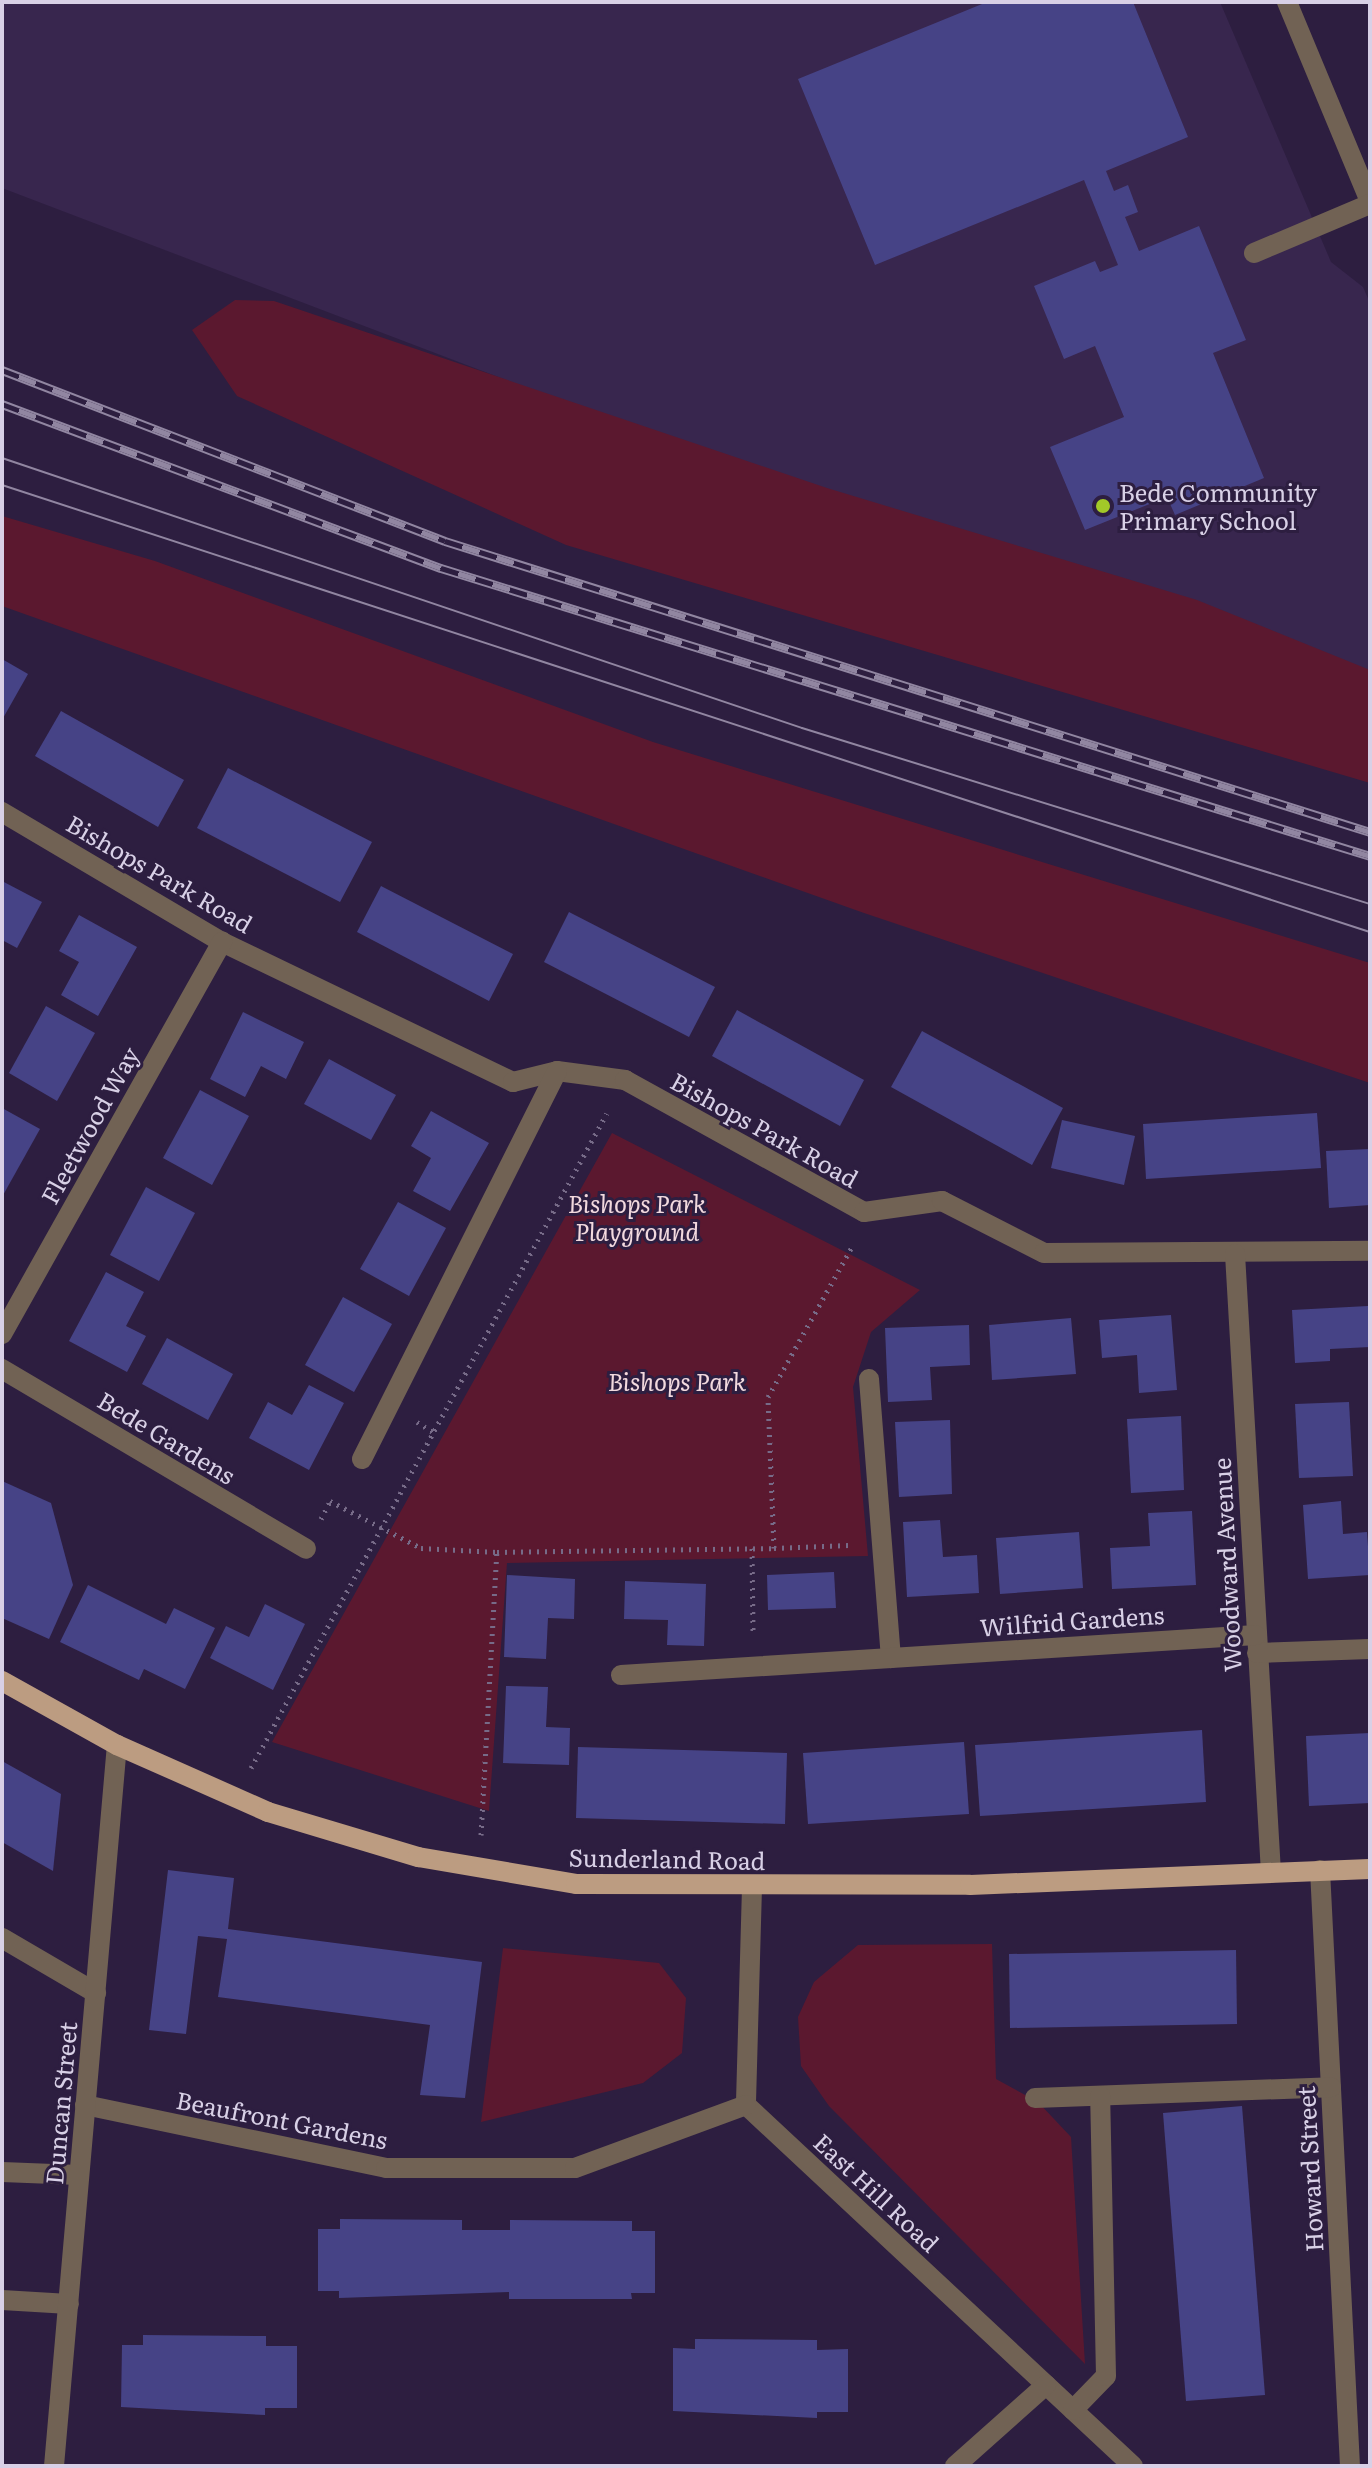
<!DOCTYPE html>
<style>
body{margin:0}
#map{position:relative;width:1372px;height:2468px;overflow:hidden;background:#2d1e40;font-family:Literata,serif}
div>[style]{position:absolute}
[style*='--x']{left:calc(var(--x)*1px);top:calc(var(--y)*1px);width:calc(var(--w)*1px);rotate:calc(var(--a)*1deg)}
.built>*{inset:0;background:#38264e}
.green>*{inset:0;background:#5b182f}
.building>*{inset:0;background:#464386}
.path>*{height:5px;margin-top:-2.5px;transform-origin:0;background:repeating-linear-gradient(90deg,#776b88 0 2px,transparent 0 8px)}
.minor>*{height:20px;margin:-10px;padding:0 10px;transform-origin:10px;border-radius:10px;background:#716254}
.major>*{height:20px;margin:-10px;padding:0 10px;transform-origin:10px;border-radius:10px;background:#bc9c81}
.tram>*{height:2px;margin:-1px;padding:0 1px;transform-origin:1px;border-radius:1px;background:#9186a1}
.rail>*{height:9px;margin-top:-4.5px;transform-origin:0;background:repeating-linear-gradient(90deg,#2d1e40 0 18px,#9186a1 0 36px);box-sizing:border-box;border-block:2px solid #9186a1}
.dots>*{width:22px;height:22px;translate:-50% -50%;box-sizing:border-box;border:4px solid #2d1e40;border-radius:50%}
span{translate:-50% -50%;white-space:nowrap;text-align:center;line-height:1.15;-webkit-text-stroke:6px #2d1e40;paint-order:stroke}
.poi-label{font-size:24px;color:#d8d0e6}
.left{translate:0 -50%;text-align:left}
.street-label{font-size:24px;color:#d8d0e6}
.park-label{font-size:24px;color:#f2d9de;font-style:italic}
.frame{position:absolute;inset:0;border:4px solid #d8d0e6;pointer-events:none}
</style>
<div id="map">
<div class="built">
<div style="clip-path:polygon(2px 2px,1220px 2px,1331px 262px,1363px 287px,1370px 303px,1370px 709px,2px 188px)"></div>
</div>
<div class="green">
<div style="clip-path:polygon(235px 300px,274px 301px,827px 488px,1197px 600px,1370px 670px,1370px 783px,566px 545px,237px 396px,192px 330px)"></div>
<div style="clip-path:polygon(2px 516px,155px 561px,653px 742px,1370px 963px,1370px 1083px,864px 913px,2px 606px)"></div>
<div style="clip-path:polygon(612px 1133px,920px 1290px,871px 1332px,853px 1387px,868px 1556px,507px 1563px,489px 1811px,272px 1742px)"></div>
<div style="clip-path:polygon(992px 1944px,996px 2079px,1038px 2102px,1071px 2137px,1085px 2364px,829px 2106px,801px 2066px,798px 2017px,814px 1982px,858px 1945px)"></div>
<div style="clip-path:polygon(503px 1948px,659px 1963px,686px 1998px,682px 2053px,643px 2083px,481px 2122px)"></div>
</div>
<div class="building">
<div style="clip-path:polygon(987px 2px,1133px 2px,1188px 137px,1106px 171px,1114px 191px,1128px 185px,1138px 212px,1125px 217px,1139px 251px,1199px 226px,1246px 340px,1213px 353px,1264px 478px,1175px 515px,1167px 497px,1085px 530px,1050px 447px,1124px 417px,1095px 346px,1064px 359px,1034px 286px,1095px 261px,1100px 272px,1118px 265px,1084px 180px,875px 265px,798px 79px)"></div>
<div style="clip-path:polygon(2px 659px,28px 674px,2px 720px)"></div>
<div style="clip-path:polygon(61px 711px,184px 780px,158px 827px,35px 756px)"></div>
<div style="clip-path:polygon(228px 768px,372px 842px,340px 902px,197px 828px)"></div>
<div style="clip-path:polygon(2px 881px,42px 902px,17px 948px,2px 940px)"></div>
<div style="clip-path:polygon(381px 886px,513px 954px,489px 1001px,357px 932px)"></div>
<div style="clip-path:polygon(569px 912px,715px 987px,689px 1037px,544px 962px)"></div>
<div style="clip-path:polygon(79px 915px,137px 947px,98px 1016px,61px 995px,79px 962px,59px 951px)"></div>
<div style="clip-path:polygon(46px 1006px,95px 1033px,57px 1101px,9px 1073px)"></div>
<div style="clip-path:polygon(737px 1010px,864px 1080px,840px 1126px,712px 1056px)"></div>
<div style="clip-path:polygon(243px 1012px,304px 1042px,286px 1079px,261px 1066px,245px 1097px,210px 1079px)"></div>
<div style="clip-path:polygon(922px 1031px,1063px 1108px,1032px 1165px,891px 1087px)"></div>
<div style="clip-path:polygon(329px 1059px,396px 1095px,371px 1140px,304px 1104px)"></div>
<div style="clip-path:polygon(200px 1090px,249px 1116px,212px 1185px,163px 1158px)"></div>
<div style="clip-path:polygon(2px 1108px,40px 1129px,2px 1197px)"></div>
<div style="clip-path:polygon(431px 1111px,489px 1143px,450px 1211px,413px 1191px,431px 1158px,411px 1146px)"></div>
<div style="clip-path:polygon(1317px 1113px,1321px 1168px,1146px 1179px,1143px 1124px)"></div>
<div style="clip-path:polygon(1062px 1120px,1135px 1136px,1124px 1185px,1051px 1168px)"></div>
<div style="clip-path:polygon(1370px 1149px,1370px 1205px,1329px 1208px,1326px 1151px)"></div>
<div style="clip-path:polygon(146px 1187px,195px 1213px,159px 1281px,110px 1255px)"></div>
<div style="clip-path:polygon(398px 1202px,446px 1228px,409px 1296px,360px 1269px)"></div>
<div style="clip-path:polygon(106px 1272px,144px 1292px,126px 1326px,146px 1336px,127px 1372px,69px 1341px)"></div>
<div style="clip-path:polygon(343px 1297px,392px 1324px,354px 1392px,305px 1365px)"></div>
<div style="clip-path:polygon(1368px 1306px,1370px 1347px,1330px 1349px,1330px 1361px,1295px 1363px,1292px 1310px)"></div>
<div style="clip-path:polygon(1171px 1315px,1177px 1390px,1139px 1393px,1137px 1355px,1102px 1358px,1099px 1320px)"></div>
<div style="clip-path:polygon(1071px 1318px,1076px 1374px,992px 1380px,989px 1325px)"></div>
<div style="clip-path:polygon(969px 1325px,970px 1365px,930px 1367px,932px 1400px,888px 1402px,885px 1328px)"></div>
<div style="clip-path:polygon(167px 1338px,233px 1374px,208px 1420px,142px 1384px)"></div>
<div style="clip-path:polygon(309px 1385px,344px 1403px,309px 1470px,249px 1438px,268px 1402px,292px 1415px)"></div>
<div style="clip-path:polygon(1349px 1402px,1353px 1476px,1299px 1478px,1295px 1404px)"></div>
<div style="clip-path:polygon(1181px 1416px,1184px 1490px,1131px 1493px,1127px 1419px)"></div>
<div style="clip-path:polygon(950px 1420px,952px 1494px,899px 1497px,895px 1422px)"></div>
<div style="clip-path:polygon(2px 1481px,51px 1503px,73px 1585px,49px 1639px,2px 1618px)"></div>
<div style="clip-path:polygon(1341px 1501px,1343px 1534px,1367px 1532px,1370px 1575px,1308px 1579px,1303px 1505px)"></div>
<div style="clip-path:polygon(1192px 1511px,1196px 1585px,1112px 1589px,1110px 1548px,1150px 1546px,1148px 1513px)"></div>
<div style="clip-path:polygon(940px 1520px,943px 1557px,977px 1555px,979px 1593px,907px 1597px,903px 1522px)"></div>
<div style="clip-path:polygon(1079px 1532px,1083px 1588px,1000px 1594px,996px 1538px)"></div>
<div style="clip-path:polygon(834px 1572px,836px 1608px,768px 1610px,767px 1575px)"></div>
<div style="clip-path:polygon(507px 1575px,575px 1579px,574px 1619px,548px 1618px,546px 1659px,504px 1657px)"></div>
<div style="clip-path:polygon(625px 1581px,706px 1584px,704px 1646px,667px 1645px,668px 1620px,624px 1619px)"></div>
<div style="clip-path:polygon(88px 1585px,166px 1624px,174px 1608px,215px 1628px,185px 1689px,144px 1669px,139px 1680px,60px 1642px)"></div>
<div style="clip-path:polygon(265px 1604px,305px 1624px,273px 1690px,210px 1658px,226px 1626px,249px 1637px)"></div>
<div style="clip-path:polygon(506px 1686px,548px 1687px,546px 1727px,570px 1728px,569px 1765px,503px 1763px)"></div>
<div style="clip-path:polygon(1202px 1730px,1206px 1802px,980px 1816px,975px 1745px)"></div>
<div style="clip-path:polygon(1370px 1733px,1370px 1803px,1309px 1806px,1306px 1736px)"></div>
<div style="clip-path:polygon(964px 1742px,969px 1814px,808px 1824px,803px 1753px)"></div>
<div style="clip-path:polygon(578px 1747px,787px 1753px,785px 1824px,576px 1818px)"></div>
<div style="clip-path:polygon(2px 1761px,61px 1794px,53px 1871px,2px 1842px)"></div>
<div style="clip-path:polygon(168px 1870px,234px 1878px,228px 1929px,482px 1962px,465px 2098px,420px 2095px,430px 2025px,218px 1997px,227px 1939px,198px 1936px,186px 2034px,149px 2030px)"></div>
<div style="clip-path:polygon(1236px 1950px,1237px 2024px,1010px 2028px,1009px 1954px)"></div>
<div style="clip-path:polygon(1242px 2106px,1265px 2395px,1186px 2401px,1163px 2113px)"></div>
<div style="clip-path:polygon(340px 2219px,462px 2220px,462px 2230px,510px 2230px,510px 2220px,632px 2221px,632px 2231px,655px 2231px,655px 2293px,631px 2293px,632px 2299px,509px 2299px,509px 2292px,339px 2298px,339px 2291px,318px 2291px,318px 2229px,340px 2229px)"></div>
<div style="clip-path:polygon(143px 2335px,266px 2336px,266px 2346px,297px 2346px,297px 2408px,265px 2408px,265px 2415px,121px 2407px,122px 2345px,143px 2345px)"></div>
<div style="clip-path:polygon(695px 2339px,817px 2340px,817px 2350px,848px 2349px,848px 2412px,817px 2412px,817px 2418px,673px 2411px,673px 2348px,695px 2349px)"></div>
</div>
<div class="path">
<div style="--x:417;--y:1422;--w:19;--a:32"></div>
<div style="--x:321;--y:1519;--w:20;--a:-63"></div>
<div style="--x:330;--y:1501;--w:102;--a:27.3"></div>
<div style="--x:421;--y:1548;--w:76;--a:3"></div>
<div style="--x:752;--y:1548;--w:83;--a:89.3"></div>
<div style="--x:774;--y:1548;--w:75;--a:-2.3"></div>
<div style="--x:251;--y:1768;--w:745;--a:-61.48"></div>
<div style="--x:481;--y:1835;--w:283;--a:-86.8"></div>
<div style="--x:497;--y:1552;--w:277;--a:-0.8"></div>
<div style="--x:774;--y:1548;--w:151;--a:-92.3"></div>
<div style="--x:768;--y:1397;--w:174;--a:-60.8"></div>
</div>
<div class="minor">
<div style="--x:1287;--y:2;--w:216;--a:67.4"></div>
<div style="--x:1254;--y:253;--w:126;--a:-22.9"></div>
<div style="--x:2;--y:812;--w:256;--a:30.6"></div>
<div style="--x:222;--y:942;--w:323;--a:25.7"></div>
<div style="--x:513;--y:1082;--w:45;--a:-14"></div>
<div style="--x:557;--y:1071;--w:69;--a:7.5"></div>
<div style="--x:625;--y:1080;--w:273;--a:28.9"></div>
<div style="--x:864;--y:1212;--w:79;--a:-8"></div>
<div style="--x:942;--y:1201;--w:114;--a:27"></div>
<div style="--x:1044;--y:1253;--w:326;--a:-0.4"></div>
<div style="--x:1235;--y:1254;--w:620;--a:86.67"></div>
<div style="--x:2;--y:1334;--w:450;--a:-60.7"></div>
<div style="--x:2;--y:1369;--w:353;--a:30.6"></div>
<div style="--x:869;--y:1379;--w:280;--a:85.5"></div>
<div style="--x:362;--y:1459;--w:434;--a:-63.3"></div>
<div style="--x:1257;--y:1653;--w:113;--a:-2"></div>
<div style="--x:621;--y:1675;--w:636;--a:-3.6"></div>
<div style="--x:1320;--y:1870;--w:597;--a:87.12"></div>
<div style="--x:752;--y:1887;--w:218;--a:91.6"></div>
<div style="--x:746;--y:2105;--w:529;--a:43.01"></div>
<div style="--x:2;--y:1938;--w:109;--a:30.3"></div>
<div style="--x:1035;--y:2098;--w:296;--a:-2.1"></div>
<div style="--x:85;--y:2105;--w:308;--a:11.8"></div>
<div style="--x:386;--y:2168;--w:189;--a:0"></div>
<div style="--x:575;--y:2168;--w:182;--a:-20.2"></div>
<div style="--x:2;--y:2172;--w:77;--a:2.2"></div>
<div style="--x:2;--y:2300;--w:67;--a:3.4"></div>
<div style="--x:1073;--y:2410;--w:47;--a:-45.9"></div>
<div style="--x:1106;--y:2376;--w:280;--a:-91.2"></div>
<div style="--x:54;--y:2466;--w:724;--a:-85.01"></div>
<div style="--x:955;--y:2466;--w:122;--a:-41.7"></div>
</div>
<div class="major">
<div style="--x:2;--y:1681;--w:132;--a:29.1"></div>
<div style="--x:117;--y:1745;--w:165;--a:23.9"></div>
<div style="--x:268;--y:1812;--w:157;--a:16.7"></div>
<div style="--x:418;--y:1857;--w:160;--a:9.7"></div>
<div style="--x:576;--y:1884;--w:394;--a:0.1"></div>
<div style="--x:970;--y:1885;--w:400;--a:-2.3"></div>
</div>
<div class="tram">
<div style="--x:2;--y:458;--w:844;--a:18.65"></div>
<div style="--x:802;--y:728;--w:595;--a:17.22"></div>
<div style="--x:2;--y:485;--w:1439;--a:18.1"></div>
</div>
<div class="rail">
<div style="--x:2;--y:370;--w:475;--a:21.1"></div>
<div style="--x:445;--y:541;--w:970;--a:17.46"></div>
<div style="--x:2;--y:404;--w:469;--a:20.5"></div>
<div style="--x:441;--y:568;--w:973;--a:17.22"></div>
</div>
<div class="dots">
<div style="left:1103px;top:506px;background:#a2c928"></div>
</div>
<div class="poi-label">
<span class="left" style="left:1119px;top:506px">Bede Community<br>Primary School</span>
</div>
<div class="street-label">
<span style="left:160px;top:873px;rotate:30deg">Bishops Park Road</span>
<span style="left:89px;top:1125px;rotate:-61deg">Fleetwood Way</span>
<span style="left:765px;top:1129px;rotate:29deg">Bishops Park Road</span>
<span style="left:167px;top:1437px;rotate:31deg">Bede Gardens</span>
<span style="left:1226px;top:1565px;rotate:-93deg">Woodward Avenue</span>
<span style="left:1072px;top:1620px;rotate:-4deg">Wilfrid Gardens</span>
<span style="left:667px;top:1858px;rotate:1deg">Sunderland Road</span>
<span style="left:60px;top:2103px;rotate:-85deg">Duncan Street</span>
<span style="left:282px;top:2119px;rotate:11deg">Beaufront Gardens</span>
<span style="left:1309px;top:2169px;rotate:-93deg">Howard Street</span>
<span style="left:877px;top:2192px;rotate:43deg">East Hill Road</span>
</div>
<div class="park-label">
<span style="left:637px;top:1217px">Bishops Park<br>Playground</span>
<span style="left:677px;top:1381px">Bishops Park</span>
</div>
<div class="frame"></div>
</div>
